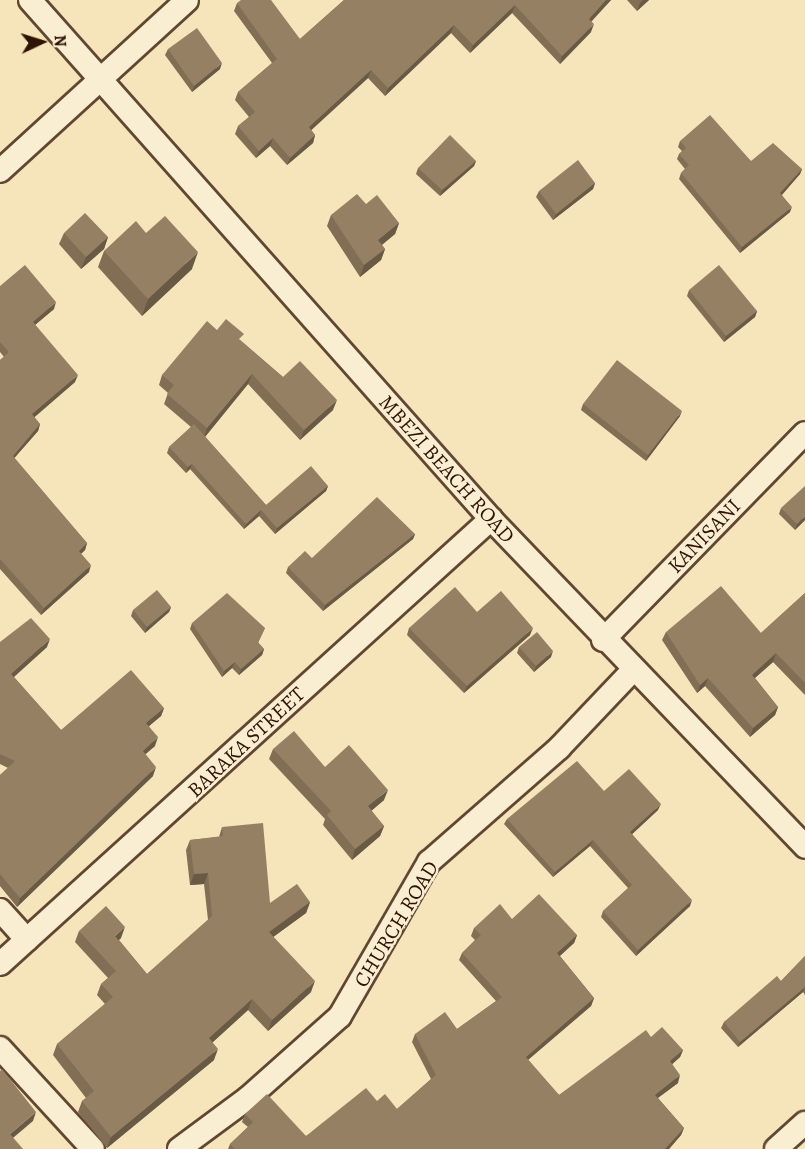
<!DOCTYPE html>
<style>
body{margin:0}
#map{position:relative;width:805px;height:1149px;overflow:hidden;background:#f6e4ba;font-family:Alegreya,serif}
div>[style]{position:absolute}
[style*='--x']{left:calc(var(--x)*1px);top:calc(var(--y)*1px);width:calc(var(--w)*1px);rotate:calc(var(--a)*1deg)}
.roads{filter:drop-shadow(2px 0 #614732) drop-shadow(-2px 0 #614732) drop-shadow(0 2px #614732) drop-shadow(0 -2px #614732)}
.street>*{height:22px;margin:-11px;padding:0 11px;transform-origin:11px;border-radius:11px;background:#f9edd2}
.wall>*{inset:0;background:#816e55}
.shaded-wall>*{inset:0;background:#695a45}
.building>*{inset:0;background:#968063}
span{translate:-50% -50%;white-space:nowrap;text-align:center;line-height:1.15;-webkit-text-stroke:5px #f9edd2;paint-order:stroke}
.street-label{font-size:21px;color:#2f1304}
.north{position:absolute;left:12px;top:12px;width:60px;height:60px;-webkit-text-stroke:4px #f9edd2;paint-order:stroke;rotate:86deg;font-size:16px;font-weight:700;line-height:24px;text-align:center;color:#2f1304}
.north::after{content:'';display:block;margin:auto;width:21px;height:27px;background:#2f1304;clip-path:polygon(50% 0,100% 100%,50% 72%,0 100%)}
</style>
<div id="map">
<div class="roads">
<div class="street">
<div style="--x:30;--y:0;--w:694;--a:48.39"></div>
<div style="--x:491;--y:519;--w:454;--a:46.2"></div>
<div style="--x:0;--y:171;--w:253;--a:-42.4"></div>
<div style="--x:603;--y:640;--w:289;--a:-45.7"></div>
<div style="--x:0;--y:910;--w:40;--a:48"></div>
<div style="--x:0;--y:964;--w:663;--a:-42.19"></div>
<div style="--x:0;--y:1048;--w:137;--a:47.4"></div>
<div style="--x:179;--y:1149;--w:86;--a:-36.5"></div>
<div style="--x:248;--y:1098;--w:123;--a:-41.7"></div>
<div style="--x:340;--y:1016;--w:178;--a:-60"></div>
<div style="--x:429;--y:862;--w:173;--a:-41.2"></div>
<div style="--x:559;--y:748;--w:109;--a:-46.5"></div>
<div style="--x:776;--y:1149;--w:39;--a:-42"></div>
</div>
</div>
<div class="wall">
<div style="clip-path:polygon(344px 0,611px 0,591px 22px,591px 32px,560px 64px,512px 13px,470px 53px,451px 33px,385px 96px,368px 78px,311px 130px,315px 135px,313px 143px,287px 165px,270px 146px,256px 158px,235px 134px,238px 126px,249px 117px,235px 100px,238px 92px,272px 63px,234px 11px,237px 3px,300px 39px)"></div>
<div style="clip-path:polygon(627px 0,649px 0,637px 11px)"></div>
<div style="clip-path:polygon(168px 49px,220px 69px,192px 92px,165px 55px)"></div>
<div style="clip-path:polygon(680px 141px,751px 161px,802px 169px,800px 174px,782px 195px,790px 212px,740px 253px,679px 179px,681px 173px,685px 169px,677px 159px,679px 154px,682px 151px,678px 147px)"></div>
<div style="clip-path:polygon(476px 161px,474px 166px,440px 196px,416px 174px,418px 168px)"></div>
<div style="clip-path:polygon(595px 183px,593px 189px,553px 220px,536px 197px,539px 191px)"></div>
<div style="clip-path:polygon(366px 204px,399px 223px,395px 234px,382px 245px,385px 249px,381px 260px,360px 277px,327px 226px,331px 215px)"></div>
<div style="clip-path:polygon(64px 233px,108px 237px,104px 249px,81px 269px,59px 244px)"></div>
<div style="clip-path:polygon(146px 233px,192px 269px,142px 316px,98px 267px,104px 251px)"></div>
<div style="clip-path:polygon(0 286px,54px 309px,35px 325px,75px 382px,34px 417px,40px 424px,38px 431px,14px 458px,87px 543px,85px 550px,81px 554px,89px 572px,41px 615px,0 569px,0 360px,4px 357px,0 352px)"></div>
<div style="clip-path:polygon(689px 290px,757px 311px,755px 317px,724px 342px,687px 296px)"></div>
<div style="clip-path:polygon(217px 330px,241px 341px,283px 377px,333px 410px,300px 440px,248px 384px,205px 437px,266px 505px,328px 486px,326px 491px,275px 534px,259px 516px,244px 529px,190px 469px,186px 473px,167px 453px,169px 447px,191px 427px,164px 404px,168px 393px,159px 385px,162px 375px)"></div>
<div style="clip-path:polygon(583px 404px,680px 416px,646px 461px,581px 410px)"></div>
<div style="clip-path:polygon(781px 508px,805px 520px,795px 530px,779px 514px)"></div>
<div style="clip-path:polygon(415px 534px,413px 539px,323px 611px,286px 573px,288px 567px,312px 558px)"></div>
<div style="clip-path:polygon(805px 593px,805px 695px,773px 662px,755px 678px,778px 707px,775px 715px,750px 737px,705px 686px,697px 693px,662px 640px,666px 632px,761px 633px)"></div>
<div style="clip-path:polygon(171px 607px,169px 612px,145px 633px,131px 616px,133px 610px)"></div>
<div style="clip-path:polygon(477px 612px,530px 635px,464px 693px,407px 635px,409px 628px)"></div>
<div style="clip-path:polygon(192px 623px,265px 628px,258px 643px,264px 649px,262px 655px,239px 675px,232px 668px,222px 677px,190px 629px)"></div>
<div style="clip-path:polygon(0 642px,47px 647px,14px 677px,61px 730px,164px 708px,161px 716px,149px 726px,155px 746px,145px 754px,153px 776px,17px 907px,0 886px,0 775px,8px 768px,0 764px)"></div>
<div style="clip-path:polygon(519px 647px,551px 657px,534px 672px,517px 653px)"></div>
<div style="clip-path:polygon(273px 749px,325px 767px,384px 800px,371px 811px,384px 826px,380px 836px,352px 860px,323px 825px,325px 819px,269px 759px)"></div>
<div style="clip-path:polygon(604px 791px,658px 810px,632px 834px,690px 906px,636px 956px,601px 917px,603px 911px,628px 888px,590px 846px,553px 877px,504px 824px,507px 819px)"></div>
<div style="clip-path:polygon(222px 827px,270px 903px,310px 902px,306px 913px,273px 937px,311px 992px,268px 1031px,248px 1010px,212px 1043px,214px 1060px,107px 1148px,78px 1112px,82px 1101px,86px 1098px,53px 1055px,57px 1044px,105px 1004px,97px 995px,101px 984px,108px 978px,75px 942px,79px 931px,121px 938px,119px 940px,147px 974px,208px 920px,204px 884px,190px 885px,186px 850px,190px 840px,219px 837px)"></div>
<div style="clip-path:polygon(512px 919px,577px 935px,574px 943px,560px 956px,594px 998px,591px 1006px,528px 1060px,559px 1095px,651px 1037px,683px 1050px,680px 1057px,672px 1064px,678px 1083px,658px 1098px,684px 1128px,681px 1135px,669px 1149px,228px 1149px,230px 1144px,248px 1127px,242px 1122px,245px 1114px,306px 1136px,377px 1101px,397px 1109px,431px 1079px,412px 1042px,415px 1034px,457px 1029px,496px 1001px,459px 960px,462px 953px,475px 940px,471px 936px,474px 928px)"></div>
<div style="clip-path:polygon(805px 956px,805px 995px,803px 992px,738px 1047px,721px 1028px,724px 1022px,781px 981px)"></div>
</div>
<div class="shaded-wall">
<div style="clip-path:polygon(606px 0,611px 0,586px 27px,589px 19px)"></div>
<div style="clip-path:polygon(643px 0,649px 0,637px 11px,640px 3px)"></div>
<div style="clip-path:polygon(515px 5px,512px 13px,470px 53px,473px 45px)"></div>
<div style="clip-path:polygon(594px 24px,591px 32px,560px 64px,562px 56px)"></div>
<div style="clip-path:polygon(454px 25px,451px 33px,385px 96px,388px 88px)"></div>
<div style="clip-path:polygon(222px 63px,220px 69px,192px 92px,194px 86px)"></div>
<div style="clip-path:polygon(371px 70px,368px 78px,306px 135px,309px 127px)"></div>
<div style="clip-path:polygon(315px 135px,313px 143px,287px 165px,290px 158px)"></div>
<div style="clip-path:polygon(273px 138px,270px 146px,256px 158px,259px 151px)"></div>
<div style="clip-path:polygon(476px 161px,474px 166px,440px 196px,442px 190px)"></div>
<div style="clip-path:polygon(802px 169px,800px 174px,778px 199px,780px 193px)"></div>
<div style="clip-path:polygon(595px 183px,593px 189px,553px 220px,556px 214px)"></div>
<div style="clip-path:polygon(792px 207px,790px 212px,740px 253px,742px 247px)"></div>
<div style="clip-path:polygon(399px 223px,395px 234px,374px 251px,378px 240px)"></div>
<div style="clip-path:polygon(108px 237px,104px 249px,81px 269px,86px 257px)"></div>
<div style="clip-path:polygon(385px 249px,381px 260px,360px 277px,364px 265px)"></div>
<div style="clip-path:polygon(198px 252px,192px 269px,142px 316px,148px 299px)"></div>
<div style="clip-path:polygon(56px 302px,54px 309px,30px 329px,33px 322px)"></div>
<div style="clip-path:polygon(757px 311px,755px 317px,724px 342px,726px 336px)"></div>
<div style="clip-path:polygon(252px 374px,248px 384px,204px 438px,207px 428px)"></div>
<div style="clip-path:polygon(78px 375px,75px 382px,29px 422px,32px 414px)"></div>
<div style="clip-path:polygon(337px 400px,333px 410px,300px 440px,304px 430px)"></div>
<div style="clip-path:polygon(682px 411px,680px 416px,646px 461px,648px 455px)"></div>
<div style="clip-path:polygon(40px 424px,38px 431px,10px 463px,13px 456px)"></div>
<div style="clip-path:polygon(192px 464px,190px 469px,186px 473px,188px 467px)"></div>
<div style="clip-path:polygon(328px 486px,326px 491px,275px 534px,277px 528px)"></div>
<div style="clip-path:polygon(261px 510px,259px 516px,244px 529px,246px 524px)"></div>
<div style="clip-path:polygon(805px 516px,805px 520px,795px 530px,797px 524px)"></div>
<div style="clip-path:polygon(415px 534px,413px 539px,323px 611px,325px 605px)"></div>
<div style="clip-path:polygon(87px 543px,85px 550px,76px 558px,79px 551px)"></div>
<div style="clip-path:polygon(91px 565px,89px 572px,41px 615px,44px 608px)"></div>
<div style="clip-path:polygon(171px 607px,169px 612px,145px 633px,147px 627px)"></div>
<div style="clip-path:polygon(533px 628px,530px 635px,464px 693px,467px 686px)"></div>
<div style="clip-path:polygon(50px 639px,47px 647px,8px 682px,11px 674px)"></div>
<div style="clip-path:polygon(264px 649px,262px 655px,239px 675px,241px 669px)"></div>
<div style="clip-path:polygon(553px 651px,551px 657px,534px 672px,536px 666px)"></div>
<div style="clip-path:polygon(776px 653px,773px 662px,749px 683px,752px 675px)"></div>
<div style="clip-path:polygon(235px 662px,232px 668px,222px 677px,224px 671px)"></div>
<div style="clip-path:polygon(708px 678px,705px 686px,697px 693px,700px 685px)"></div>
<div style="clip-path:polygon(778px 707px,775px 715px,750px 737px,753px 728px)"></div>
<div style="clip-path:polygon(164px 708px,161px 716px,143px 731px,146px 723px)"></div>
<div style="clip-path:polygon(158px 737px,155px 746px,140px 759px,143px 751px)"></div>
<div style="clip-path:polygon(156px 767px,153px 776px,17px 907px,20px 898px)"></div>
<div style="clip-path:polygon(388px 790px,384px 800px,364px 817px,368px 806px)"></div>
<div style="clip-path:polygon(661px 804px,658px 810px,628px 838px,630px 832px)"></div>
<div style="clip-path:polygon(384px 826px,380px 836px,352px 860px,355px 849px)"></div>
<div style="clip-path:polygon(593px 840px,590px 846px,553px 877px,555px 872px)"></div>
<div style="clip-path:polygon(208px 873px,204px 884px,190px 885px,194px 874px)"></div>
<div style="clip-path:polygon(692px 900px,690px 906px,636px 956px,638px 950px)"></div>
<div style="clip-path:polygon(310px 902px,306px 913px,265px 943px,269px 932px)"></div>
<div style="clip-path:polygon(125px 927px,121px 938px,111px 947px,115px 936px)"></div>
<div style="clip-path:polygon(577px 935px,574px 943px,555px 960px,557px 953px)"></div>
<div style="clip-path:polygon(315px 981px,311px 992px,268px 1031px,272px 1020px)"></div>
<div style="clip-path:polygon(805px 987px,803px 992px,738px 1047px,740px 1042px)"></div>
<div style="clip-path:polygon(594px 998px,591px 1006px,523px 1064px,526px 1057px)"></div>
<div style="clip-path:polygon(252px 999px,248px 1010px,205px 1049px,209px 1038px)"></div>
<div style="clip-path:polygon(218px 1049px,214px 1060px,107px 1148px,111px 1137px)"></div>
<div style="clip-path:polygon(683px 1050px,680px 1057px,667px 1069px,670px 1061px)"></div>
<div style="clip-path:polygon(680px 1075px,678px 1083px,652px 1102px,655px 1095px)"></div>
<div style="clip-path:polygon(36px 1112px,33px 1121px,7px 1143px,10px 1134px)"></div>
<div style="clip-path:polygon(684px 1128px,681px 1135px,669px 1149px,665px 1149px)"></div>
</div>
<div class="building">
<div style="clip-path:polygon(241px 0,271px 0,300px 39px,344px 0,606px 0,589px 19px,594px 24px,562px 56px,515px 5px,473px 45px,454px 25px,388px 88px,371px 70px,309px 127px,315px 135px,290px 158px,273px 138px,259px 151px,238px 126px,255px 112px,238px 92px,277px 59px,237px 3px)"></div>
<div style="clip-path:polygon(197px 28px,222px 63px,194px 86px,168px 49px)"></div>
<div style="clip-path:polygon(710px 115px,751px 161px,773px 143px,802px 169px,780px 193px,792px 207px,742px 247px,681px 173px,689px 165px,679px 154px,686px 148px,680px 141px)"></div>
<div style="clip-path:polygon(450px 135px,476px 161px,442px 190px,418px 168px)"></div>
<div style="clip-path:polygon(578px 160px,595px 183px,556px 214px,539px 191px)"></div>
<div style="clip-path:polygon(357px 194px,366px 204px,377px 195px,399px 223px,378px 240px,385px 249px,364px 265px,331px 215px)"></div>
<div style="clip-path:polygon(85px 213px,108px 237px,86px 257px,64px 233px)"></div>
<div style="clip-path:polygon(165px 216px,198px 252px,148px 299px,104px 251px,136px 221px,146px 233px)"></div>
<div style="clip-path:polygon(25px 265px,56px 302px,33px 322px,78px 375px,32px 414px,40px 424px,13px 456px,87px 543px,79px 551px,91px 565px,44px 608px,0 559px,0 360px,9px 352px,0 342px,0 286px)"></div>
<div style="clip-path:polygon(719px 265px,757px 311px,726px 336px,689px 290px)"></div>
<div style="clip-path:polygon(226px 319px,244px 334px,239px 339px,283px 377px,300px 361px,337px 400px,304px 430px,252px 374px,207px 428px,167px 394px,174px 385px,162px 375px,207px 321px,217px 330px)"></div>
<div style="clip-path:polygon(617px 360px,682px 411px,648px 455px,583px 404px)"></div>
<div style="clip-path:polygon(194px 424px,266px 505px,311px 466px,328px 486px,277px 528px,261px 510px,246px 524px,192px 464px,188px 467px,169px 447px)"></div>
<div style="clip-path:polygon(805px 486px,805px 516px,797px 524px,781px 508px)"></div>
<div style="clip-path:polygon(377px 497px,415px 534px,325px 605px,288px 567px,305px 551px,312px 558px)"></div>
<div style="clip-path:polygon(721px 586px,761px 633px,805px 593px,805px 683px,776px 653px,752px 675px,778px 707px,753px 728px,708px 678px,700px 685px,666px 632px)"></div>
<div style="clip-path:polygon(455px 587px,477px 612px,501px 591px,533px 628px,467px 686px,409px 628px)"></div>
<div style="clip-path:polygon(157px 590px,171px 607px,147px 627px,133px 610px)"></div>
<div style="clip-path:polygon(227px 593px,265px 628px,258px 642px,264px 649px,241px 669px,235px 662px,224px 671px,192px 623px)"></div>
<div style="clip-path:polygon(31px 618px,50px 639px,11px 674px,61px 730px,131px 670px,164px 708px,146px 723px,158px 737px,143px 751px,156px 767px,20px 898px,0 874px,0 775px,15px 761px,0 754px,0 642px)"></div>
<div style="clip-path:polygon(537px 632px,553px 651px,536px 666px,519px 647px)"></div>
<div style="clip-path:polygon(294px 731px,325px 767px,349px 745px,388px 790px,368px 806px,384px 826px,355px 849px,327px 815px,331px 811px,273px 749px)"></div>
<div style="clip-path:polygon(577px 761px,604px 791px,629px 769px,661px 804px,630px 832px,692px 900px,638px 950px,603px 911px,632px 885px,593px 840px,555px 872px,507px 819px)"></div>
<div style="clip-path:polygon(263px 823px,270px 903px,297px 884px,310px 902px,269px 932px,315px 981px,272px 1020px,252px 999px,209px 1038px,218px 1049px,111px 1137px,82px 1101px,94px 1091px,57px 1044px,113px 997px,101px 984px,116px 971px,79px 931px,106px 906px,125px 927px,115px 936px,147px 974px,212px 916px,208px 873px,194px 874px,190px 840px,223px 836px,222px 827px)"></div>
<div style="clip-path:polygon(539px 894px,577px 935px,557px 953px,594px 998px,526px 1057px,559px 1095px,646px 1030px,651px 1037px,662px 1027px,683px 1050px,670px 1061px,680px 1075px,655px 1095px,684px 1128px,665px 1149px,235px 1149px,230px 1144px,253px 1122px,245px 1114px,267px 1094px,306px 1136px,366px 1088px,377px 1101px,385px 1094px,397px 1109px,436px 1075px,415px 1034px,445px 1012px,457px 1029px,502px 997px,462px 953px,481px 935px,474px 928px,500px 904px,512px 919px)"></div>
<div style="clip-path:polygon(805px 956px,805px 987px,740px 1042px,724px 1022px,777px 976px,781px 981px)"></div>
<div style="clip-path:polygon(2px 1069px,36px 1112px,10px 1134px,23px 1149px,0 1149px,0 1071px)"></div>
</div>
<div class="street-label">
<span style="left:447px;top:469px;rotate:48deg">MBEZI BEACH ROAD</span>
<span style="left:704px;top:536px;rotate:-46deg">KANISANI</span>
<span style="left:246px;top:742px;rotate:-43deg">BARAKA STREET</span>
<span style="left:396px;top:924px;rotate:-59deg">CHURCH ROAD</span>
</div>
<div class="north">N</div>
</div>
